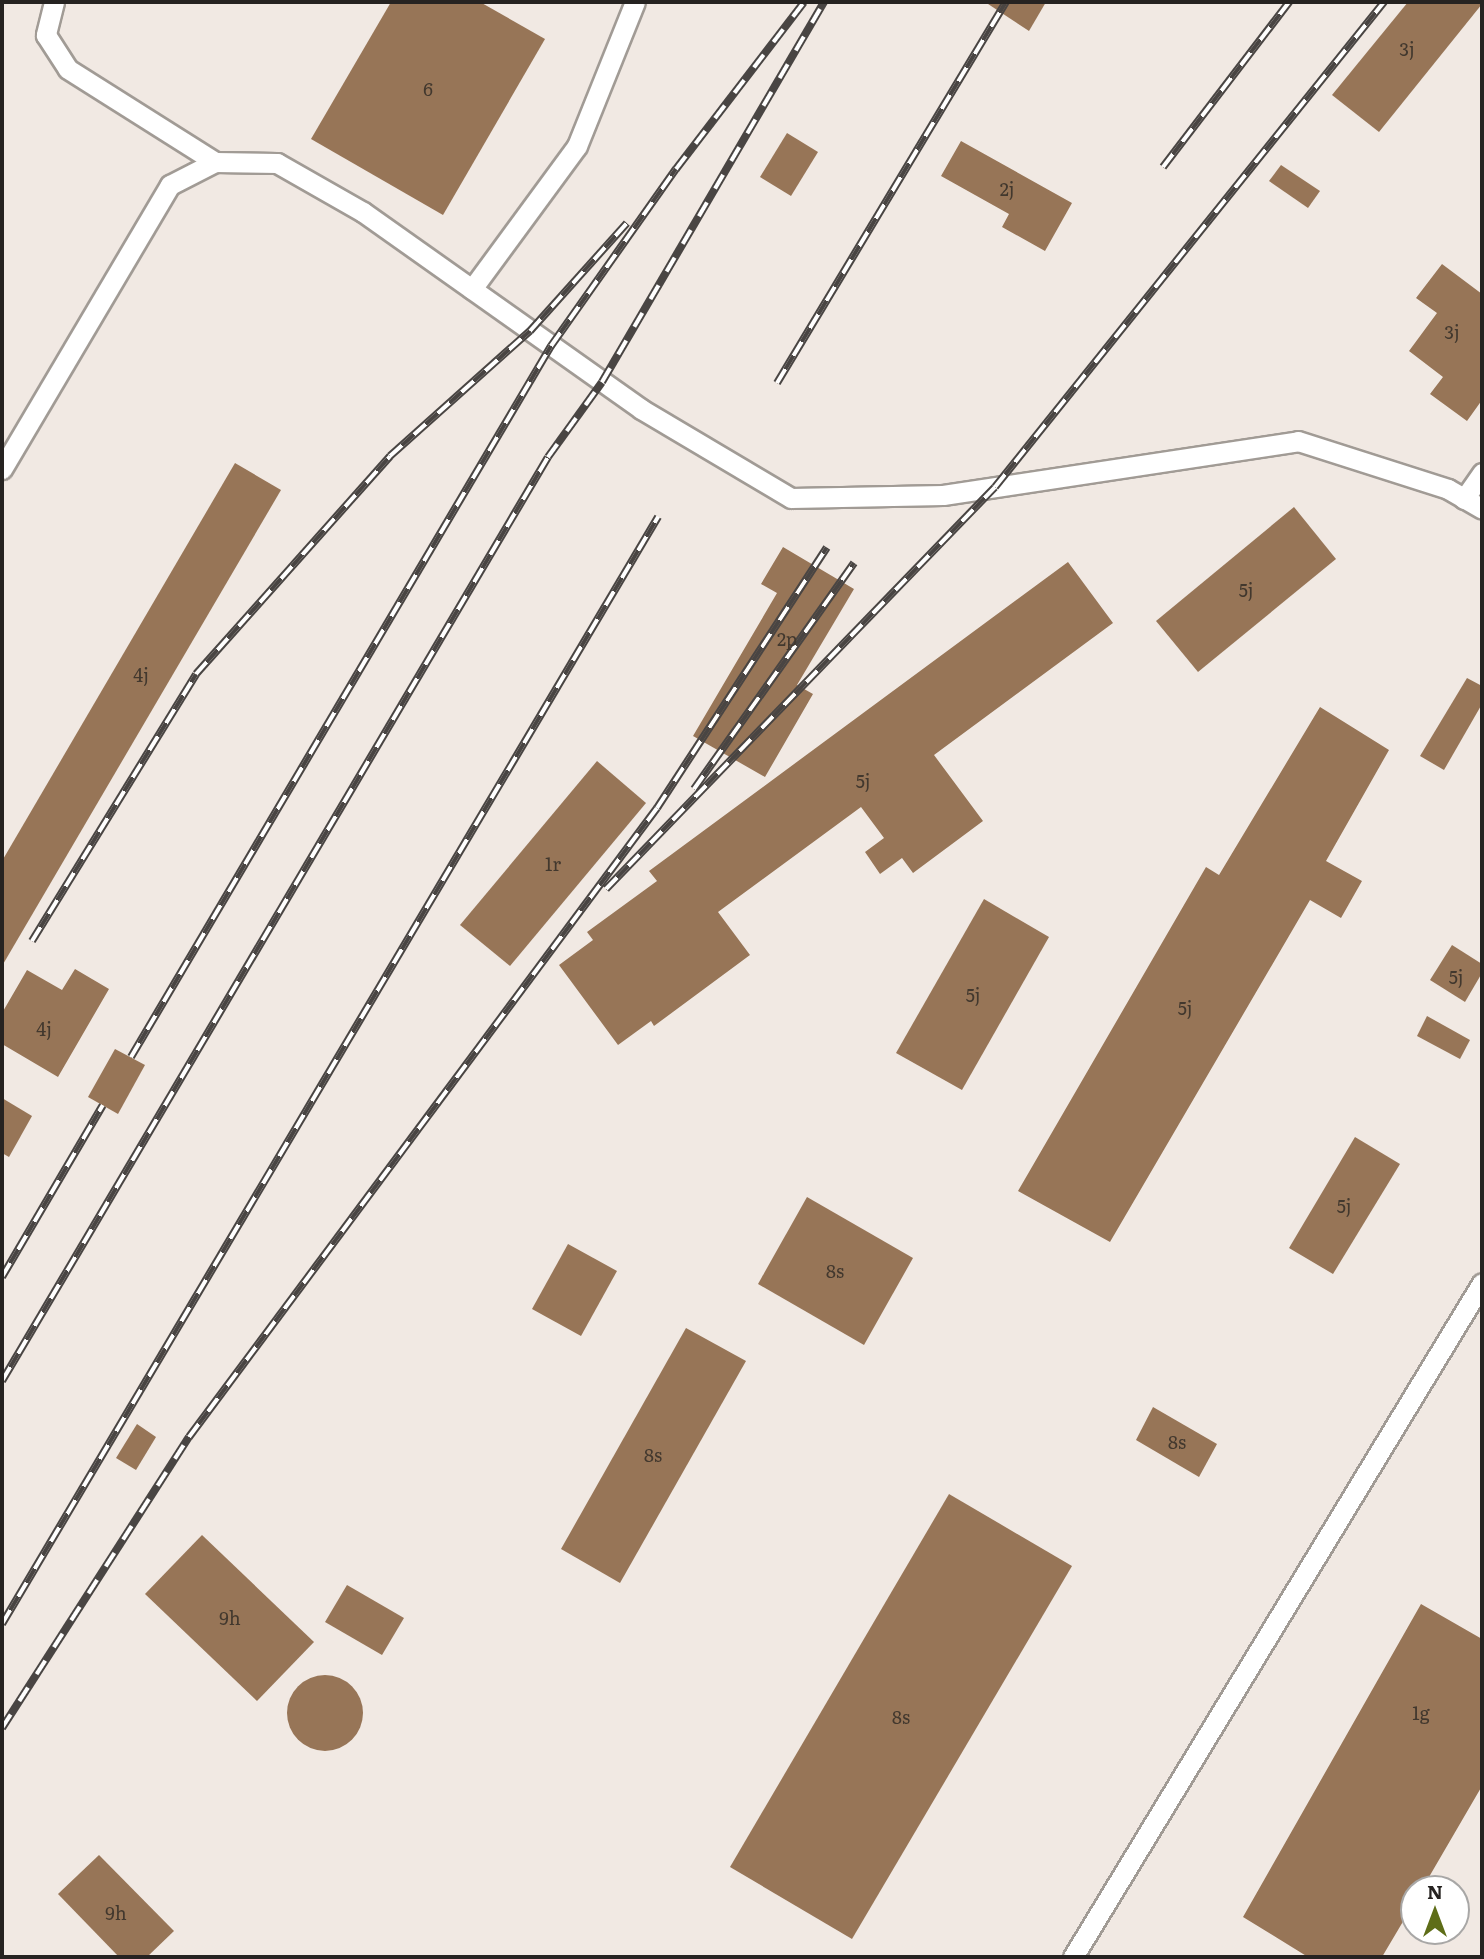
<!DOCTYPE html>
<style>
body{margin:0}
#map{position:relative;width:1484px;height:1959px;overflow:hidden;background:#f1e9e3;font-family:Literata,serif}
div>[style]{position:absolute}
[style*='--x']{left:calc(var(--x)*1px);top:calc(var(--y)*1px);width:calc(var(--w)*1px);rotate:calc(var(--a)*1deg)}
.building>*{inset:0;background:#977557}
.round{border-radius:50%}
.roads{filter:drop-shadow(2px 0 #a19b95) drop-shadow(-2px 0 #a19b95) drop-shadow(0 2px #a19b95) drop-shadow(0 -2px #a19b95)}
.lane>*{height:19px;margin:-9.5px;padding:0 9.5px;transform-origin:9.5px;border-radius:9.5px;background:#fff}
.rail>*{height:8px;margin-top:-4px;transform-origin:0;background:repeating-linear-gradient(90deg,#fff 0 16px,#494543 0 32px);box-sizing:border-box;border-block:2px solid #494543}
span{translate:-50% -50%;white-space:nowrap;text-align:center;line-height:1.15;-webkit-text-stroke:7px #fff;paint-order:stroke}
.number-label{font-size:18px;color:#42382e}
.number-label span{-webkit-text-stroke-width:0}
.frame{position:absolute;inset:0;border:4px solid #262321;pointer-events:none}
.north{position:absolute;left:1400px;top:1875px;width:70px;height:70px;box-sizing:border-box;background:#fff;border:2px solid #a8a7a6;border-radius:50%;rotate:0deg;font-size:19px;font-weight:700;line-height:28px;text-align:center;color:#262321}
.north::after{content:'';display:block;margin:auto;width:24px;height:32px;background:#5e6d18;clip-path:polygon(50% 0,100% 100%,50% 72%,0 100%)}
</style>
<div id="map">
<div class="building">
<div style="clip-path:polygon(391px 2px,480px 2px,545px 39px,443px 215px,311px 139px)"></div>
<div style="clip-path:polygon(985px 2px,1046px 2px,1029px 31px)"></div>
<div style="clip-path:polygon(1408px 2px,1482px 4px,1379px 132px,1332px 95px)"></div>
<div style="clip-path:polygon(787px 133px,818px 152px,791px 196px,760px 177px)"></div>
<div style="clip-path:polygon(961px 141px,1072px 203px,1045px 251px,1002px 227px,1009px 214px,941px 176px)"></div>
<div style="clip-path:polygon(1281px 165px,1320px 191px,1308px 208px,1269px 181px)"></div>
<div style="clip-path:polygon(1442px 264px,1482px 294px,1482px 400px,1467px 421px,1430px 394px,1443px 377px,1409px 351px,1437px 313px,1416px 298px)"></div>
<div style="clip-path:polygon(235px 463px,281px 490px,2px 966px,2px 861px)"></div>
<div style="clip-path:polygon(1294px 507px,1336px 559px,1198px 672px,1156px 621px)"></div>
<div style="clip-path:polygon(783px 547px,854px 589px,797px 685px,813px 694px,765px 777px,693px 736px,777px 593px,761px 584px)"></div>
<div style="clip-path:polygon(1068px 562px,1113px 623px,934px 755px,983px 821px,913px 873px,902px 858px,880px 874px,865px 852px,884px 838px,861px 807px,718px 912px,750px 955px,654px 1026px,651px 1021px,618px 1045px,559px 965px,593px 940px,587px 932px,657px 881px,649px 871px)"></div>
<div style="clip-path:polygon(1467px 678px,1482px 686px,1482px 704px,1444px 770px,1420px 756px)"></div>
<div style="clip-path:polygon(1320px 707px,1389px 750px,1326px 861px,1362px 881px,1341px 918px,1310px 900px,1110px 1242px,1018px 1191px,1206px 867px,1219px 875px)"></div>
<div style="clip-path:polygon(597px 761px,646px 803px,510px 966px,460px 925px)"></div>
<div style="clip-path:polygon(984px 899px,1049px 937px,962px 1090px,896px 1053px)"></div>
<div style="clip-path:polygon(1452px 945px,1482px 964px,1482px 973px,1465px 1002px,1430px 980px)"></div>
<div style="clip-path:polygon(75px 969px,109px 989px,58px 1077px,2px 1044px,2px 1013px,27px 970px,62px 990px)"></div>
<div style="clip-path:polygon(1427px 1016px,1470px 1040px,1460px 1059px,1417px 1036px)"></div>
<div style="clip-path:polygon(115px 1049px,145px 1065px,118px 1114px,88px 1097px)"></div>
<div style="clip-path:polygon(2px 1098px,32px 1116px,9px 1157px,2px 1153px)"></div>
<div style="clip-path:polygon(1355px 1137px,1400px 1164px,1333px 1274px,1289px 1248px)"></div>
<div style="clip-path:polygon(807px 1197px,913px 1258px,864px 1345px,758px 1284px)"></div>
<div style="clip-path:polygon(568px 1244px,617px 1271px,581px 1336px,532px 1309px)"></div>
<div style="clip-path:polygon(686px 1328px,746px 1361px,620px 1583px,561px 1549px)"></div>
<div style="clip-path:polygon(1153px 1407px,1217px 1444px,1199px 1477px,1136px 1440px)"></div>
<div style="clip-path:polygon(137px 1424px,156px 1437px,136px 1470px,116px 1458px)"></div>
<div style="clip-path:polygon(949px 1494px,1072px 1566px,852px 1939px,730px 1867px)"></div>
<div style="clip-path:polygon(202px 1535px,314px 1642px,257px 1701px,145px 1594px)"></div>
<div style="clip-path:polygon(347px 1585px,404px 1618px,382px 1655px,325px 1622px)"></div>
<div style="clip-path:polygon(1421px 1604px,1482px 1639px,1482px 1786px,1422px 1889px,1414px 1889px,1414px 1903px,1382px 1957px,1308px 1957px,1243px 1917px)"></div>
<div class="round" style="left:287px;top:1675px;width:76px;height:76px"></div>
<div style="clip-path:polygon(99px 1855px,174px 1931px,147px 1957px,119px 1957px,58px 1894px)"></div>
</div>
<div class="roads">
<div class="lane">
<div style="--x:54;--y:2;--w:34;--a:104"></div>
<div style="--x:46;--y:35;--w:40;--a:57.1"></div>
<div style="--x:68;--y:69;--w:174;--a:32.3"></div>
<div style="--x:472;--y:289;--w:177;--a:-53.7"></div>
<div style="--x:577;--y:146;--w:155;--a:-68.1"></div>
<div style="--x:2;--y:469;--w:330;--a:-59.4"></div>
<div style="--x:170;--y:185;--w:51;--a:-27.1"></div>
<div style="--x:215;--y:162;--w:62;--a:0.9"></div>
<div style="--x:277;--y:163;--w:99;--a:29.7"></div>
<div style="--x:363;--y:212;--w:341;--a:35.3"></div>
<div style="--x:641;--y:409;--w:174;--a:30.7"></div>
<div style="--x:791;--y:498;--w:152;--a:-1.1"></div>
<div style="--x:943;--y:495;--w:359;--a:-8.6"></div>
<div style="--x:1298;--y:441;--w:157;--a:17.7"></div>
<div style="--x:1448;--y:489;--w:39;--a:30"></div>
<div style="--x:1464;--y:499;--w:32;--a:-55"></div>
<div style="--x:1073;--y:1957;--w:788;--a:-58.75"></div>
</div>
</div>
<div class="rail">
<div style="--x:1163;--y:167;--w:208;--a:-52.6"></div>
<div style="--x:777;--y:383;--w:445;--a:-59"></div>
<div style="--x:694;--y:789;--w:277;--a:-54.7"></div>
<div style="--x:606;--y:889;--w:559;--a:-45.94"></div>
<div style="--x:995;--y:487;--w:622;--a:-51.27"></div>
<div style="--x:32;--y:941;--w:313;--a:-58.4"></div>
<div style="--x:196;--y:674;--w:292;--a:-48.3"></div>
<div style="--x:390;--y:456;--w:188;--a:-41.8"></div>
<div style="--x:530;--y:331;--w:145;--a:-48.1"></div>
<div style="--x:131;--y:1057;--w:826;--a:-59.43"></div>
<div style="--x:551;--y:346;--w:217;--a:-54.8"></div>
<div style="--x:676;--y:169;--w:210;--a:-52.5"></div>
<div style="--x:2;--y:1277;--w:199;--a:-59.6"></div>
<div style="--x:2;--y:1381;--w:1073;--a:-59.42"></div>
<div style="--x:548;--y:457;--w:92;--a:-54.2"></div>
<div style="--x:602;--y:382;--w:440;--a:-59.7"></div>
<div style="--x:2;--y:1624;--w:1287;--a:-59.35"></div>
<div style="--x:2;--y:1728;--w:346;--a:-57.3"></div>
<div style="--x:189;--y:1437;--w:784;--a:-53.35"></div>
<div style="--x:657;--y:808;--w:311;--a:-56.9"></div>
</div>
<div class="number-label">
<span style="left:1407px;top:49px">3j</span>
<span style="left:428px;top:89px">6</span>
<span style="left:1007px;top:189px">2j</span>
<span style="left:1452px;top:332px">3j</span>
<span style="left:1246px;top:590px">5j</span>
<span style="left:787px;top:639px">2p</span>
<span style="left:141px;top:675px">4j</span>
<span style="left:863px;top:781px">5j</span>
<span style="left:553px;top:864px">1r</span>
<span style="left:1456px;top:977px">5j</span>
<span style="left:973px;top:995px">5j</span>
<span style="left:1185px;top:1008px">5j</span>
<span style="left:44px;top:1029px">4j</span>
<span style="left:1344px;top:1206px">5j</span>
<span style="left:835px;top:1271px">8s</span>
<span style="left:1177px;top:1442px">8s</span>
<span style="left:653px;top:1455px">8s</span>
<span style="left:230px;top:1618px">9h</span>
<span style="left:1421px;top:1713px">1g</span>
<span style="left:901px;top:1717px">8s</span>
<span style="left:116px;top:1913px">9h</span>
</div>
<div class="frame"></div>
<div class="north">N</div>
</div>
